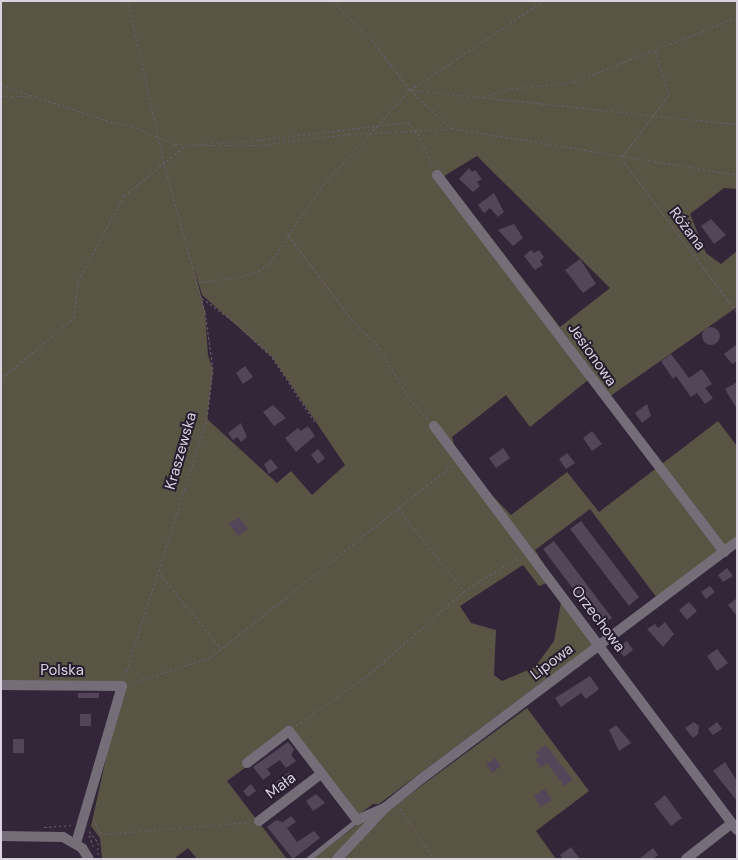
<!DOCTYPE html>
<meta charset="utf-8">
<style>
body{margin:0}
#map{position:relative;width:738px;height:860px;overflow:hidden;background:#322638;font-family:"DM Sans",sans-serif}
div>[style]{position:absolute}
[style*='--x']{left:calc(var(--x)*1px);top:calc(var(--y)*1px);width:calc(var(--w)*1px);rotate:calc(var(--a)*1deg)}
.green>*{inset:0;background:#5a5445}
.building>*{inset:0;background:#534659}
.round{border-radius:50%}
.path>*{height:1px;margin-top:-0.5px;transform-origin:0;background:repeating-linear-gradient(90deg,#685d6d 0 2.5px,transparent 0 5px)}
.service>*{height:5px;margin:-2.5px;padding:0 2.5px;transform-origin:2.5px;border-radius:2.5px;background:#756e79}
.minor>*{height:10px;margin:-5px;padding:0 5px;transform-origin:5px;border-radius:5px;background:#756e79}
.tertiary>*{height:10px;margin:-5px;padding:0 5px;transform-origin:5px;border-radius:5px;background:#756e79}
span{translate:-50% -50%;white-space:nowrap;text-align:center;line-height:1.15;-webkit-text-stroke:4px #281d2e;paint-order:stroke}
.street-label{font-size:15px;color:#dbd3df}
.frame{position:absolute;inset:0;border:2px solid #dbd3df;pointer-events:none}
</style>
<div id="map">
<div class="green">
<div style="clip-path:polygon(evenodd,1px 1px,737px 1px,737px 189px,724px 188px,690px 214px,706px 253px,721px 264px,737px 251px,737px 307px,609px 397px,593px 376px,530px 427px,506px 395px,452px 437px,458px 460px,511px 515px,567px 472px,599px 512px,718px 421px,737px 446px,737px 537px,657px 598px,590px 509px,535px 550px,554px 580px,539px 586px,523px 565px,460px 606px,471px 623px,496px 630px,494px 675px,502px 681px,535px 667px,554px 641px,561px 602px,593px 644px,379px 804px,373px 804px,357px 816px,294px 732px,227px 781px,287px 859px,197px 859px,188px 848px,174px 859px,102px 859px,100px 838px,91px 826px,122px 686px,1px 686px,1px 1px,477px 156px,610px 288px,560px 327px,444px 176px,477px 156px,1px 1px,194px 267px,202px 295px,272px 357px,345px 465px,312px 495px,291px 471px,277px 483px,207px 419px,213px 369px,208px 356px,205px 312px,194px 267px)"></div>
<div style="clip-path:polygon(527px 708px,589px 791px,536px 831px,556px 859px,342px 859px,394px 806px)"></div>
<div style="clip-path:polygon(370px 815px,354px 839px,331px 859px,312px 859px)"></div>
</div>
<div class="building">
<div style="clip-path:polygon(469px 168px,472px 172px,475px 170px,482px 179px,477px 182px,480px 186px,473px 192px,459px 179px)"></div>
<div style="clip-path:polygon(494px 193px,504px 212px,498px 217px,490px 208px,484px 213px,478px 205px)"></div>
<div style="clip-path:polygon(711px 219px,726px 235px,714px 244px,701px 226px)"></div>
<div style="clip-path:polygon(514px 224px,523px 238px,513px 246px,498px 230px)"></div>
<div style="clip-path:polygon(531px 250px,534px 253px,539px 250px,544px 257px,540px 261px,543px 265px,535px 270px,524px 256px)"></div>
<div style="clip-path:polygon(580px 259px,596px 284px,583px 293px,565px 270px)"></div>
<div class="round" style="left:702px;top:327px;width:18px;height:18px"></div>
<div style="clip-path:polygon(737px 344px,737px 361px,732px 364px,724px 354px)"></div>
<div style="clip-path:polygon(671px 354px,689px 378px,702px 369px,712px 384px,705px 388px,713px 398px,705px 404px,697px 393px,691px 397px,676px 376px,673px 379px,661px 361px)"></div>
<div style="clip-path:polygon(245px 366px,253px 377px,243px 384px,236px 373px)"></div>
<div style="clip-path:polygon(737px 382px,737px 409px,725px 389px)"></div>
<div style="clip-path:polygon(647px 404px,651px 416px,642px 423px,635px 413px)"></div>
<div style="clip-path:polygon(273px 405px,286px 418px,274px 426px,263px 412px)"></div>
<div style="clip-path:polygon(241px 423px,247px 437px,241px 442px,237px 437px,233px 440px,228px 433px)"></div>
<div style="clip-path:polygon(308px 426px,315px 436px,296px 452px,285px 438px,298px 428px,301px 431px)"></div>
<div style="clip-path:polygon(592px 431px,602px 444px,592px 451px,583px 438px)"></div>
<div style="clip-path:polygon(503px 448px,510px 458px,496px 468px,489px 458px)"></div>
<div style="clip-path:polygon(318px 449px,325px 458px,318px 464px,311px 455px)"></div>
<div style="clip-path:polygon(567px 453px,575px 463px,566px 469px,559px 459px)"></div>
<div style="clip-path:polygon(271px 459px,278px 468px,269px 474px,264px 464px)"></div>
<div style="clip-path:polygon(239px 517px,248px 529px,238px 536px,229px 524px)"></div>
<div style="clip-path:polygon(581px 521px,639px 597px,629px 606px,570px 529px)"></div>
<div style="clip-path:polygon(554px 541px,612px 618px,601px 626px,543px 549px)"></div>
<div style="clip-path:polygon(727px 568px,733px 576px,723px 582px,718px 575px)"></div>
<div style="clip-path:polygon(710px 586px,715px 592px,706px 599px,701px 592px)"></div>
<div style="clip-path:polygon(737px 598px,737px 616px,728px 605px)"></div>
<div style="clip-path:polygon(689px 602px,697px 611px,687px 620px,679px 610px)"></div>
<div style="clip-path:polygon(665px 622px,674px 634px,663px 647px,647px 629px,655px 624px,658px 628px)"></div>
<div style="clip-path:polygon(627px 641px,633px 650px,624px 657px,617px 648px)"></div>
<div style="clip-path:polygon(717px 649px,728px 663px,717px 671px,707px 656px)"></div>
<div style="clip-path:polygon(590px 676px,599px 689px,586px 699px,581px 693px,561px 707px,555px 698px)"></div>
<div style="clip-path:polygon(78px 693px,99px 693px,99px 698px,78px 698px)"></div>
<div style="clip-path:polygon(80px 714px,91px 714px,91px 726px,80px 726px)"></div>
<div style="clip-path:polygon(694px 722px,699px 726px,698px 734px,693px 738px,685px 728px)"></div>
<div style="clip-path:polygon(717px 722px,722px 729px,713px 735px,708px 729px)"></div>
<div style="clip-path:polygon(616px 725px,631px 743px,619px 751px,609px 730px)"></div>
<div style="clip-path:polygon(13px 739px,24px 739px,24px 753px,13px 753px)"></div>
<div style="clip-path:polygon(288px 742px,294px 749px,291px 755px,296px 761px,286px 768px,280px 760px,267px 769px,271px 774px,263px 780px,253px 767px)"></div>
<div style="clip-path:polygon(546px 745px,573px 780px,564px 786px,547px 763px,541px 768px,535px 759px,539px 756px,536px 752px)"></div>
<div style="clip-path:polygon(495px 758px,501px 766px,492px 773px,486px 765px)"></div>
<div style="clip-path:polygon(725px 762px,737px 781px,737px 801px,713px 771px)"></div>
<div style="clip-path:polygon(289px 772px,294px 779px,281px 789px,276px 782px)"></div>
<div style="clip-path:polygon(251px 784px,256px 791px,248px 797px,243px 791px)"></div>
<div style="clip-path:polygon(544px 789px,552px 800px,541px 807px,534px 796px)"></div>
<div style="clip-path:polygon(316px 794px,325px 803px,313px 811px,306px 801px)"></div>
<div style="clip-path:polygon(665px 795px,682px 818px,671px 826px,654px 804px)"></div>
<div style="clip-path:polygon(291px 816px,296px 822px,287px 828px,297px 842px,314px 831px,320px 838px,293px 859px,267px 827px,276px 820px,283px 822px)"></div>
<div style="clip-path:polygon(571px 847px,580px 859px,563px 859px,560px 855px)"></div>
<div style="clip-path:polygon(653px 848px,658px 855px,653px 859px,639px 859px)"></div>
</div>
<div class="path">
<div style="--x:332;--y:1;--w:61;--a:45"></div>
<div style="--x:375;--y:44;--w:58;--a:52.7"></div>
<div style="--x:410;--y:90;--w:56;--a:42.8"></div>
<div style="--x:451;--y:128;--w:290;--a:9.3"></div>
<div style="--x:737;--y:17;--w:88;--a:158.1"></div>
<div style="--x:655;--y:50;--w:47;--a:72.7"></div>
<div style="--x:669;--y:95;--w:79;--a:127.3"></div>
<div style="--x:621;--y:158;--w:193;--a:53"></div>
<div style="--x:1;--y:85;--w:116;--a:18.6"></div>
<div style="--x:111;--y:122;--w:21;--a:11"></div>
<div style="--x:132;--y:126;--w:47;--a:22.7"></div>
<div style="--x:175;--y:144;--w:10;--a:6"></div>
<div style="--x:412;--y:90;--w:327;--a:6"></div>
<div style="--x:1;--y:96;--w:29;--a:0"></div>
<div style="--x:484;--y:97;--w:28;--a:-17"></div>
<div style="--x:511;--y:89;--w:63;--a:-6.3"></div>
<div style="--x:574;--y:82;--w:86;--a:-21.8"></div>
<div style="--x:418;--y:133;--w:36;--a:67"></div>
<div style="--x:199;--y:145;--w:59;--a:0"></div>
<div style="--x:258;--y:145;--w:93;--a:-6.8"></div>
<div style="--x:350;--y:134;--w:99;--a:-2.9"></div>
<div style="--x:199;--y:282;--w:41;--a:-7"></div>
<div style="--x:240;--y:277;--w:19;--a:-18"></div>
<div style="--x:258;--y:271;--w:14;--a:-34"></div>
<div style="--x:270;--y:263;--w:32;--a:-56"></div>
<div style="--x:202;--y:298;--w:42;--a:36.3"></div>
<div style="--x:236;--y:323;--w:50;--a:43.4"></div>
<div style="--x:272;--y:357;--w:77;--a:56.7"></div>
<div style="--x:1;--y:379;--w:95;--a:-39.9"></div>
<div style="--x:74;--y:318;--w:37;--a:-84"></div>
<div style="--x:78;--y:281;--w:97;--a:-61.6"></div>
<div style="--x:124;--y:196;--w:80;--a:-39.4"></div>
<div style="--x:186;--y:145;--w:72;--a:-4"></div>
<div style="--x:258;--y:140;--w:151;--a:-6.8"></div>
<div style="--x:408;--y:122;--w:13;--a:51"></div>
<div style="--x:428;--y:419;--w:25;--a:-133"></div>
<div style="--x:411;--y:401;--w:69;--a:-121.4"></div>
<div style="--x:375;--y:342;--w:25;--a:-138"></div>
<div style="--x:356;--y:325;--w:113;--a:-127.1"></div>
<div style="--x:288;--y:235;--w:60;--a:-55.2"></div>
<div style="--x:322;--y:186;--w:130;--a:-47.5"></div>
<div style="--x:410;--y:90;--w:160;--a:-33.8"></div>
<div style="--x:398;--y:508;--w:106;--a:51.5"></div>
<div style="--x:160;--y:574;--w:96;--a:50.5"></div>
<div style="--x:125;--y:676;--w:270;--a:-72.3"></div>
<div style="--x:207;--y:419;--w:50;--a:-83.2"></div>
<div style="--x:213;--y:369;--w:58;--a:-98"></div>
<div style="--x:205;--y:312;--w:149;--a:-105.5"></div>
<div style="--x:165;--y:168;--w:171;--a:-102.5"></div>
<div style="--x:132;--y:683;--w:83;--a:-18.2"></div>
<div style="--x:211;--y:657;--w:308;--a:-38.5"></div>
<div style="--x:296;--y:726;--w:95;--a:-35.5"></div>
<div style="--x:373;--y:671;--w:121;--a:-41.3"></div>
<div style="--x:464;--y:591;--w:65;--a:-31.7"></div>
<div style="--x:400;--y:808;--w:61;--a:56.3"></div>
<div style="--x:94;--y:819;--w:14;--a:69"></div>
<div style="--x:99;--y:832;--w:5;--a:22"></div>
<div style="--x:104;--y:834;--w:146;--a:-4.7"></div>
<div style="--x:44;--y:827;--w:29;--a:-4"></div>
<div style="--x:89;--y:831;--w:14;--a:51"></div>
<div style="--x:98;--y:842;--w:13;--a:90"></div>
<div style="--x:89;--y:835;--w:14;--a:69"></div>
</div>
<div class="service">
<div style="--x:308;--y:859;--w:63;--a:-38.5"></div>
</div>
<div class="minor">
<div style="--x:437;--y:175;--w:474;--a:52.7"></div>
<div style="--x:434;--y:426;--w:505;--a:53.13"></div>
<div style="--x:1;--y:685;--w:121;--a:0.5"></div>
<div style="--x:122;--y:686;--w:164;--a:106.3"></div>
<div style="--x:247;--y:763;--w:53;--a:-37.3"></div>
<div style="--x:289;--y:731;--w:112;--a:52.6"></div>
<div style="--x:357;--y:820;--w:32;--a:-24"></div>
<div style="--x:259;--y:821;--w:78;--a:-37.2"></div>
<div style="--x:337;--y:859;--w:71;--a:-46.7"></div>
<div style="--x:386;--y:807;--w:45;--a:-38.7"></div>
<div style="--x:421;--y:779;--w:395;--a:-36.9"></div>
<div style="--x:686;--y:859;--w:58;--a:-38"></div>
</div>
<div class="tertiary">
<div style="--x:1;--y:836;--w:62;--a:0.9"></div>
<div style="--x:63;--y:837;--w:22;--a:30"></div>
<div style="--x:82;--y:848;--w:13;--a:58"></div>
</div>
<div class="street-label">
<span style="left:687px;top:229px;rotate:53deg">Różana</span>
<span style="left:592px;top:355px;rotate:55deg">Jesionowa</span>
<span style="left:181px;top:451px;rotate:-74deg">Kraszewska</span>
<span style="left:598px;top:619px;rotate:53deg">Orzechowa</span>
<span style="left:552px;top:662px;rotate:-37deg">Lipowa</span>
<span style="left:62px;top:671px">Polska</span>
<span style="left:281px;top:786px;rotate:-37deg">Mała</span>
</div>
<div class="frame"></div>
</div>
